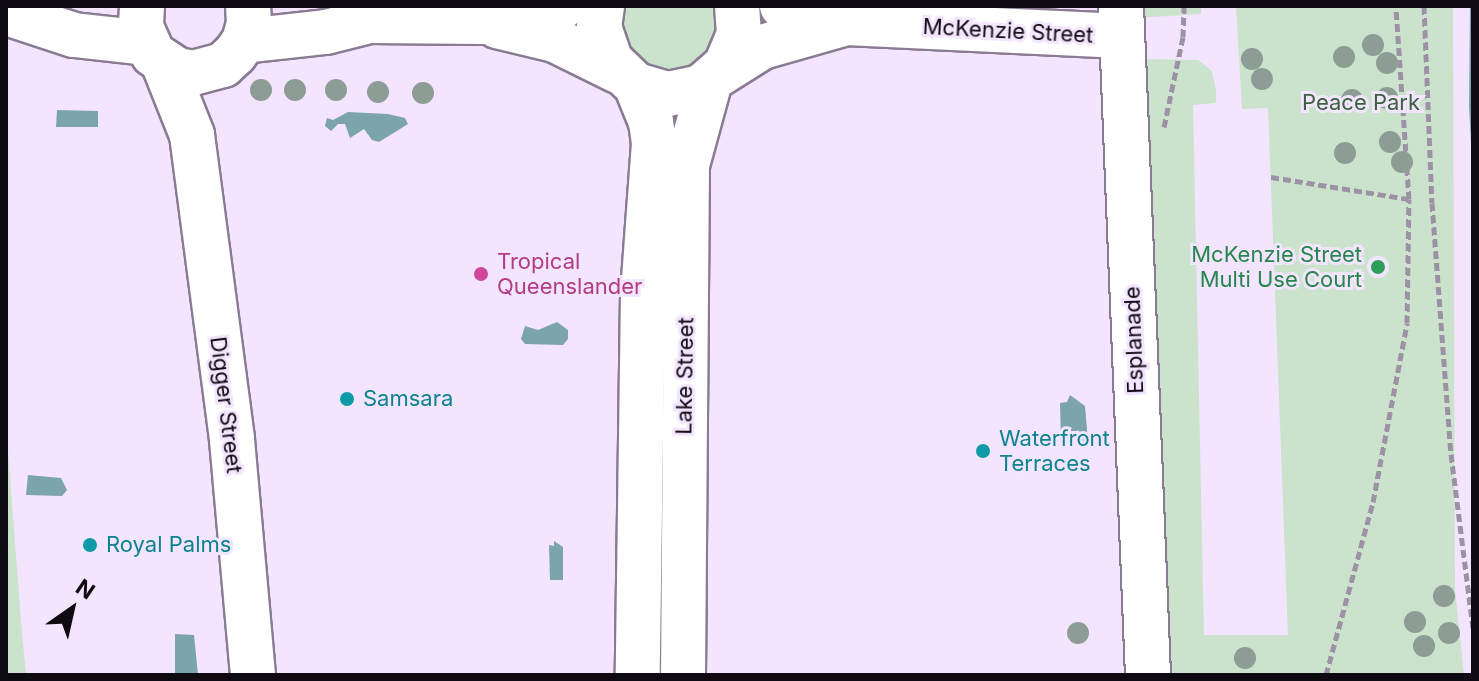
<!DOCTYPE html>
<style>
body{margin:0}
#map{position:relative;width:1479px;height:681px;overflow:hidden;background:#f4e5ff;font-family:Inter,sans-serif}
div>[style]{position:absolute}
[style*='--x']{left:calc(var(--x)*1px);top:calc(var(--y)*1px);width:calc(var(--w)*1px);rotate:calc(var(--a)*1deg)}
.green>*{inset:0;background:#cbe3cc}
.water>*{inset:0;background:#7ca4ab}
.path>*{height:5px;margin-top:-2.5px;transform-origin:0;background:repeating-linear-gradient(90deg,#9d92a5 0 8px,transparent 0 12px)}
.roads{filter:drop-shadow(2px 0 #8a7b93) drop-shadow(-2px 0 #8a7b93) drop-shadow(0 2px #8a7b93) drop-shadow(0 -2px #8a7b93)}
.minor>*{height:44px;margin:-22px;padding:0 22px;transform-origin:22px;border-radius:22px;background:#fff}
.major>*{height:44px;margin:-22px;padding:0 22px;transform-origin:22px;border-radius:22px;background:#fff}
.trees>*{width:22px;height:22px;margin:-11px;border-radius:50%;background:#8d9d95}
.dots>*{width:22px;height:22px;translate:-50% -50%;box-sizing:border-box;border:4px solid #f4e5ff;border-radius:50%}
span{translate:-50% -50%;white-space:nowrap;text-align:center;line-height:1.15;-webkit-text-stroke:6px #f4e5ff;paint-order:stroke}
.street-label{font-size:22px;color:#0f0a12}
.park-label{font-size:22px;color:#39623e}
.leisure-label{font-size:22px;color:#27864d}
.right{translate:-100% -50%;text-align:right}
.hotel-label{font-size:22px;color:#b23c85}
.left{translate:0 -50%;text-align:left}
.culture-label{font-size:22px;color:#0d838f}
.frame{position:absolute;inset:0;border:8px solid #0f0a12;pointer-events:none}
.north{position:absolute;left:32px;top:569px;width:80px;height:80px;-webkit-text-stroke:6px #f4e5ff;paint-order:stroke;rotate:34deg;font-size:22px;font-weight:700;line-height:32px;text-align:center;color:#0f0a12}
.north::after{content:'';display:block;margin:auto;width:28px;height:36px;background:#0f0a12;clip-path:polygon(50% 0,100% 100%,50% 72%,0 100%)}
</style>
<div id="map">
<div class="green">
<div style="clip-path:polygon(618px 6px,718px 6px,722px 16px,704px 66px,670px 79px,624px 55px)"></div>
<div style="clip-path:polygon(1135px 6px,1201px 6px,1201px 14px,1135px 18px)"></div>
<div style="clip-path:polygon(1236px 6px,1453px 6px,1455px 589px,1464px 675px,1162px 675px,1137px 59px,1198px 60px,1212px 71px,1216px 91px,1216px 103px,1193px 105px,1204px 635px,1288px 635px,1268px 108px,1242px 109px)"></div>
<div style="clip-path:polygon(6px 424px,21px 621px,26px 675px,6px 675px)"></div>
</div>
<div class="water">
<div style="clip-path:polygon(1470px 6px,1473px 6px,1473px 177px,1469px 107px)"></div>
<div style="clip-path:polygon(57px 110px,98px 111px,98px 127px,56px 127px)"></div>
<div style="clip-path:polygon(348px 112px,388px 114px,405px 118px,408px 124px,379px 142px,372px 140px,364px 129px,350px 138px,345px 124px,338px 124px,331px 131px,325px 126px,327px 118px,333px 120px)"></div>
<div style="clip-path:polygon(557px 322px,568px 330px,568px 339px,563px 345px,525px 344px,521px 339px,525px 326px,538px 330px)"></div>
<div style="clip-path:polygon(1070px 395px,1085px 406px,1088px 442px,1061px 442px,1060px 403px,1067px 402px)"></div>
<div style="clip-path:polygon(28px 475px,61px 478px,67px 490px,62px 496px,26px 495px)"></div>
<div style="clip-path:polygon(554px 541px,563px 547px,563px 580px,550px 580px,549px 545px,554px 546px)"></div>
<div style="clip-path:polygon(175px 634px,194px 635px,198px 675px,175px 675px)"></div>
</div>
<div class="path">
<div style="--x:1424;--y:6;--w:197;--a:87.7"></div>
<div style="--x:1432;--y:203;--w:252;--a:85.7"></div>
<div style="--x:1451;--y:454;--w:175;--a:82.8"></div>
<div style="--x:1164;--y:127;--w:92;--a:-78.1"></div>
<div style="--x:1183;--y:37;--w:31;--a:-88"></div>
<div style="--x:1271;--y:177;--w:140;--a:9.1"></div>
<div style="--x:1326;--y:675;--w:179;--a:-74.8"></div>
<div style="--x:1373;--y:502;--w:182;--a:-79.2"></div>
<div style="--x:1407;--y:323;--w:124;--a:-89.1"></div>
<div style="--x:1409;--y:199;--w:193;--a:-93.9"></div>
</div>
<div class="roads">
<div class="minor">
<div style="--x:142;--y:6;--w:21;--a:93"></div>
<div style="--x:141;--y:27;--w:30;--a:66"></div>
<div style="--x:153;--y:54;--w:30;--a:33"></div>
<div style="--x:178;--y:70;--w:15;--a:11"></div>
<div style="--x:193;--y:73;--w:31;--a:-15"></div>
<div style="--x:223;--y:65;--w:16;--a:-43"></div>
<div style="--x:235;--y:54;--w:16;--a:-55"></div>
<div style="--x:244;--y:41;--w:18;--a:-74"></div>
<div style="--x:249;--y:24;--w:18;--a:-93"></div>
<div style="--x:782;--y:6;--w:66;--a:14.9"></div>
<div style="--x:846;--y:23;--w:276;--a:2.7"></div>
<div style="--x:1121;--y:6;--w:670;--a:87.69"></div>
<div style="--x:13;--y:15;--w:64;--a:18.2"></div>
<div style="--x:74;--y:35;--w:72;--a:6.3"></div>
<div style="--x:497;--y:26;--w:60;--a:13.6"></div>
<div style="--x:555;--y:40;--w:70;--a:26.2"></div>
<div style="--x:244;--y:41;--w:82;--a:-6.3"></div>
<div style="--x:326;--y:32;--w:44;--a:-14.3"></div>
<div style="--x:369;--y:21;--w:113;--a:0.5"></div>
<div style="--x:482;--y:22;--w:83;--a:-11.2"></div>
<div style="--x:163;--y:62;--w:79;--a:68.3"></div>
<div style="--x:192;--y:135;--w:308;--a:82.5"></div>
<div style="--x:232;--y:440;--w:236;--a:84.9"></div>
<div style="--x:719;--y:74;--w:51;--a:-32.1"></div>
<div style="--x:762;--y:47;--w:84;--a:-15.9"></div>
</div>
<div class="major">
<div style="--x:602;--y:6;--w:21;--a:98"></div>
<div style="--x:599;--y:27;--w:36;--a:71"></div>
<div style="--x:611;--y:61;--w:35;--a:44"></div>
<div style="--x:636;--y:85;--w:33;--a:16"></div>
<div style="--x:668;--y:94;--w:34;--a:-12"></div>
<div style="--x:701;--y:87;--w:33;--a:-41"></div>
<div style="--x:726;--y:65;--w:34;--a:-67"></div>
<div style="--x:739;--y:34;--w:28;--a:-94"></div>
<div style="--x:636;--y:85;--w:40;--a:68"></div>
<div style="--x:651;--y:122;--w:21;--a:82"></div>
<div style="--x:654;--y:143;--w:151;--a:94.2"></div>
<div style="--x:643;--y:294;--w:381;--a:90.8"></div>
<div style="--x:683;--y:675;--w:510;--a:-89.55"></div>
<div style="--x:687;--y:165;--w:87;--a:-74.7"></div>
</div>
</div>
<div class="trees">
<div style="left:1373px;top:45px"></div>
<div style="left:1344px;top:57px"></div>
<div style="left:1252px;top:59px"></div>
<div style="left:1387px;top:63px"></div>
<div style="left:1262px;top:79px"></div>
<div style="left:261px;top:90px"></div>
<div style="left:295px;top:90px"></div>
<div style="left:336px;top:90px"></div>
<div style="left:378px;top:92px"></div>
<div style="left:423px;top:93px"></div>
<div style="left:1387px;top:98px"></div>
<div style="left:1352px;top:100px"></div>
<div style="left:1390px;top:142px"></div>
<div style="left:1345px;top:153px"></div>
<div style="left:1402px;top:162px"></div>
<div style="left:1444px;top:596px"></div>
<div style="left:1415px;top:622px"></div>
<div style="left:1078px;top:633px"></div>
<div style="left:1449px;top:633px"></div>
<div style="left:1424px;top:646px"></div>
<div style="left:1245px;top:658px"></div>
</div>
<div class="dots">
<div style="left:1378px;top:267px;background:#2e9e5b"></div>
<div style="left:481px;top:274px;background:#d1479c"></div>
<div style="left:347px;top:399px;background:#0f9aa8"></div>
<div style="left:983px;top:451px;background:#0f9aa8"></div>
<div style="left:90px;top:545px;background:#0f9aa8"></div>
</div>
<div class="street-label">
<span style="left:1008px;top:31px;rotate:3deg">McKenzie Street</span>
<span style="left:1134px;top:340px;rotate:-92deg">Esplanade</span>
<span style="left:685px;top:376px;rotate:-89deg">Lake Street</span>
<span style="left:226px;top:405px;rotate:83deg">Digger Street</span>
</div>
<div class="park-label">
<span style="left:1361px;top:103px">Peace Park</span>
</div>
<div class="leisure-label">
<span class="right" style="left:1362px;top:267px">McKenzie Street<br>Multi Use Court</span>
</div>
<div class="hotel-label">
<span class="left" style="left:497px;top:274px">Tropical<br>Queenslander</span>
</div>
<div class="culture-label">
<span class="left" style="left:363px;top:399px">Samsara</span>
<span class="left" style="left:999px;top:451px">Waterfront<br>Terraces</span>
<span class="left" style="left:106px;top:545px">Royal Palms</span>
</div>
<div class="frame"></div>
<div class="north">N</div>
</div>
